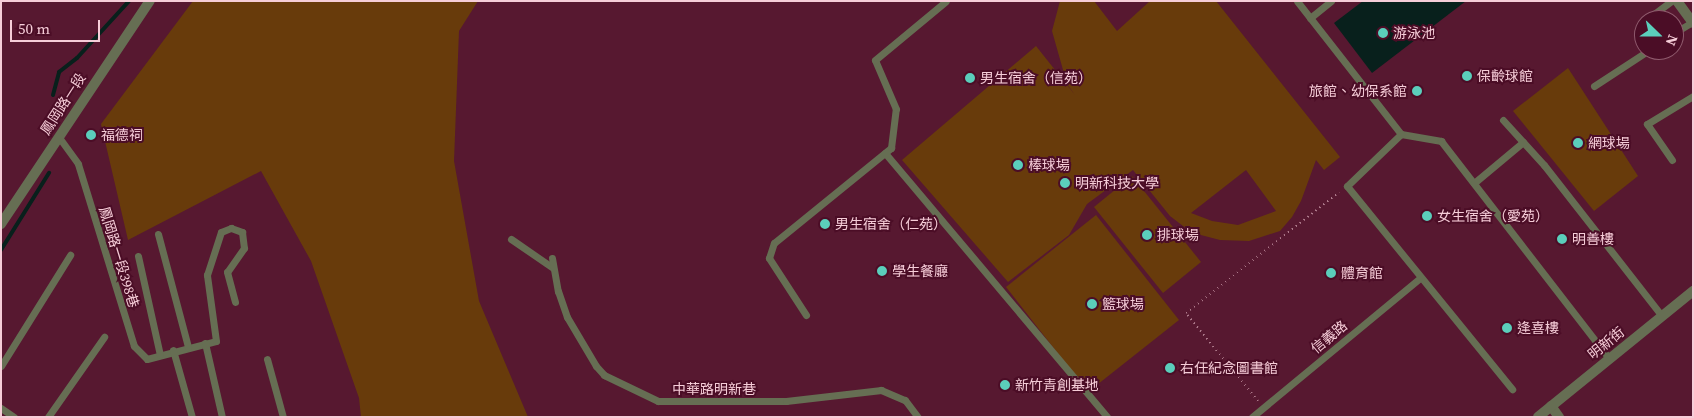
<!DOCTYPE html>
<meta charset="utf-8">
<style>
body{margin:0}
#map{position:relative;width:1694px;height:418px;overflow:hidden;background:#571830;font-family:"Source Serif 4","Noto Sans TC",serif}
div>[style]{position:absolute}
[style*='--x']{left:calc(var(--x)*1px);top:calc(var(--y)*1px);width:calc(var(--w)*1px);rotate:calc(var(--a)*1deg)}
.green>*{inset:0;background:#683b0b}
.water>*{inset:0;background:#08201c}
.stream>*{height:4px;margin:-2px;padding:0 2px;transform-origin:2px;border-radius:2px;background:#08201c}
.path>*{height:2px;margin-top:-1px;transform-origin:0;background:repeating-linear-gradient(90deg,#ad798a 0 1px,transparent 0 5px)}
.service>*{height:7px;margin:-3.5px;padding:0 3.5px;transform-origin:3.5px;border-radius:3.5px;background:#666e53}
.minor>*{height:10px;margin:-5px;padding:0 5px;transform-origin:5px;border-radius:5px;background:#666e53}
.tertiary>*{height:10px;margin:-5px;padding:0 5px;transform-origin:5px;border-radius:5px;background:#666e53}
.dots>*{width:14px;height:14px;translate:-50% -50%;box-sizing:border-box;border:2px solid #4b0d26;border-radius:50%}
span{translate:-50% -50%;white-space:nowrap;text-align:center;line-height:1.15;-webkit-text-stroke:4px #4b0d26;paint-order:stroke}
.poi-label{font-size:14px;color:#f6cdd8}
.left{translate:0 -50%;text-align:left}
.right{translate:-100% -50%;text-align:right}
.street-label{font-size:14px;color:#f6cdd8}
.frame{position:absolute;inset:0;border:2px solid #f6cdd8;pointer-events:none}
.north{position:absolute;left:1634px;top:10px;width:50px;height:50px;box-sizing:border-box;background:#4b0d26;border:1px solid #8f5a6d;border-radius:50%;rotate:112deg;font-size:14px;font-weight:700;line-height:20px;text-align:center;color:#f6cdd8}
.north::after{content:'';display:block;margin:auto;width:18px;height:22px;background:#5bcebb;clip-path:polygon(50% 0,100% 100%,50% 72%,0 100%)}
.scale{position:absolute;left:10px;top:20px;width:90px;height:22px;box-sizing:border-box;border:2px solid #f6cdd8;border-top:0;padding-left:6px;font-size:15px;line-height:18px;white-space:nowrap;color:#f6cdd8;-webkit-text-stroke:4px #4b0d26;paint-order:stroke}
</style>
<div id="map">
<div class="green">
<div style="clip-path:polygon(193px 1px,478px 1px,459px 31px,454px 161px,479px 301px,528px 417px,361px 417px,359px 398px,311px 261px,261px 171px,128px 240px,101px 124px)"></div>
<div style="clip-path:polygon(evenodd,1060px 1px,1094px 1px,1117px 31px,1150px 1px,1216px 1px,1340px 157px,1324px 170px,1316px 160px,1301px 201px,1292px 217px,1280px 231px,1249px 241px,1220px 240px,1197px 234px,1183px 226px,1170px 216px,1133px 170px,1087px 204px,1069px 235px,1008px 282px,902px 160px,1036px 46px,1075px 95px,1067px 84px,1052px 31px,1060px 1px,1246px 170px,1276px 211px,1238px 225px,1212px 221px,1191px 213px,1246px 170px)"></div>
<div style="clip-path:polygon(1568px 68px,1638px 176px,1594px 211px,1513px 111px)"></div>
<div style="clip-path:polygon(1132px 176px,1201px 262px,1163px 293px,1094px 207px)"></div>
<div style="clip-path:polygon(1096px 215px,1179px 320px,1088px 392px,1006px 287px)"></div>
</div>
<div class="water">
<div style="clip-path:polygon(1363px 1px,1466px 1px,1372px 73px,1334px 23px)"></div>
</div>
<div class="stream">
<div style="--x:53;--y:95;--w:24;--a:-75"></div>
<div style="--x:59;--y:72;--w:23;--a:-38"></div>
<div style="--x:77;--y:58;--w:77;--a:-47.6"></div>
<div style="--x:1;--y:250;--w:91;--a:-58.1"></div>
</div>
<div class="path">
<div style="--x:1258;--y:401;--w:114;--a:-129.3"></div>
<div style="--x:1186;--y:313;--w:195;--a:-38.3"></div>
</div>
<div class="service">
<div style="--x:1297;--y:1;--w:169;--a:52"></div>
<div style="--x:1401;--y:134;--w:41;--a:9.9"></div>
<div style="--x:1441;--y:141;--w:274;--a:52.3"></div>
<div style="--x:1310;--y:18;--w:27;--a:-39"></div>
<div style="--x:1646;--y:20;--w:31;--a:-37"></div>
<div style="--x:1674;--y:33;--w:21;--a:-31"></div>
<div style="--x:1594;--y:86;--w:66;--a:-33.2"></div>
<div style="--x:1503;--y:120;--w:61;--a:47.7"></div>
<div style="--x:1544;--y:165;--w:192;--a:52"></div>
<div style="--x:1401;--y:134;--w:75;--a:136.1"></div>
<div style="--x:1347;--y:186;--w:262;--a:50.9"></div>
<div style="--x:58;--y:136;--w:34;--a:54"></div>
<div style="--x:78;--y:164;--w:190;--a:72.9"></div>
<div style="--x:134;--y:346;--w:18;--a:45"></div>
<div style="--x:147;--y:359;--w:71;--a:-14.6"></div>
<div style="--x:216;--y:341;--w:67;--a:-97.8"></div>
<div style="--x:207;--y:275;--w:45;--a:-72"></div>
<div style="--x:221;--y:232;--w:11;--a:-22"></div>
<div style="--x:231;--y:228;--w:12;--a:20"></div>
<div style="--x:242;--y:232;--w:16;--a:83"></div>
<div style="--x:244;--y:248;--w:29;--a:125"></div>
<div style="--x:227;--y:272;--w:31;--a:75"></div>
<div style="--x:885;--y:153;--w:345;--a:49.9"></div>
<div style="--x:1672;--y:160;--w:44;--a:-124.8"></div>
<div style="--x:1647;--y:124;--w:54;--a:-31.3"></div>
<div style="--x:1474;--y:183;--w:64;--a:-39.9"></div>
<div style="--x:158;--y:234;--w:117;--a:75.1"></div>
<div style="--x:511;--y:239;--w:51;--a:34.6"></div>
<div style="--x:138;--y:256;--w:101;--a:77.5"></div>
<div style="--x:552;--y:258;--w:34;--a:80"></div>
<div style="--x:558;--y:291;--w:28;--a:71"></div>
<div style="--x:567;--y:317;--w:57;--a:59.4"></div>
<div style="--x:596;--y:366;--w:12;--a:48"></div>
<div style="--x:604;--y:375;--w:60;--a:25.7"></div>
<div style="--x:658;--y:401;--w:128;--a:0"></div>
<div style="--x:786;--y:401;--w:96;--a:-6.6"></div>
<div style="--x:881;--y:390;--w:26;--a:23"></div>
<div style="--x:905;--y:400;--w:21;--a:53"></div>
<div style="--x:806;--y:315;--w:68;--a:-123"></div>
<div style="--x:769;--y:258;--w:16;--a:-72"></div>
<div style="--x:774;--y:243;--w:151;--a:-39.1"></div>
<div style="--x:891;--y:148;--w:39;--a:-83"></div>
<div style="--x:896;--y:109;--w:53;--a:-113.2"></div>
<div style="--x:875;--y:60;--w:92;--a:-39.7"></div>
<div style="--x:205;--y:343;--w:76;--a:77.1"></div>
<div style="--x:173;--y:350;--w:70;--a:74.2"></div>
<div style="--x:267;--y:359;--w:60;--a:74.6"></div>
<div style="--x:1;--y:366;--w:131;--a:-58.1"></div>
<div style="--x:1;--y:408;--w:16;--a:35"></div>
<div style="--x:48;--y:417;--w:98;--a:-55"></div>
<div style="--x:1252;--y:417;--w:219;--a:-39.6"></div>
</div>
<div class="minor">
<div style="--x:1677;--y:1;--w:27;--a:54"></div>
<div style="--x:1551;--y:406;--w:14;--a:54"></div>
<div style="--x:1538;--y:417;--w:200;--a:-39.1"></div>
</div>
<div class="tertiary">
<div style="--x:1;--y:224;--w:268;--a:-56.3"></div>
</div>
<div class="dots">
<div style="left:1383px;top:33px;background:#5bcebb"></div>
<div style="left:1467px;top:76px;background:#5bcebb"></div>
<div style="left:970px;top:78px;background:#5bcebb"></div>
<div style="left:1417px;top:91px;background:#5bcebb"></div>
<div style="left:91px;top:135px;background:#5bcebb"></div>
<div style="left:1578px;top:143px;background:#5bcebb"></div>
<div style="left:1018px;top:165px;background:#5bcebb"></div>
<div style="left:1065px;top:183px;background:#5bcebb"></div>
<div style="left:1427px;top:216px;background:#5bcebb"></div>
<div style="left:825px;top:224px;background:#5bcebb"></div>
<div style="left:1147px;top:235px;background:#5bcebb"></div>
<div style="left:1562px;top:239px;background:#5bcebb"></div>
<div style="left:882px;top:271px;background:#5bcebb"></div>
<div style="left:1331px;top:273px;background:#5bcebb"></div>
<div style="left:1092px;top:304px;background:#5bcebb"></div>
<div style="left:1507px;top:328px;background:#5bcebb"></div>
<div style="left:1170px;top:368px;background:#5bcebb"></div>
<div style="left:1005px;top:385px;background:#5bcebb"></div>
</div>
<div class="poi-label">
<span class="left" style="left:1393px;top:33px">游泳池</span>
<span class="left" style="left:1477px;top:76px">保齡球館</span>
<span class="left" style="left:980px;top:78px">男生宿舍（信苑）</span>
<span class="right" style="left:1407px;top:91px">旅館、幼保系館</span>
<span class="left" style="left:101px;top:135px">福德祠</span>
<span class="left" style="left:1588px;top:143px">網球場</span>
<span class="left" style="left:1028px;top:165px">棒球場</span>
<span class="left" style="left:1075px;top:183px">明新科技大學</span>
<span class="left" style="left:1437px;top:216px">女生宿舍（愛苑）</span>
<span class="left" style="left:835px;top:224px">男生宿舍（仁苑）</span>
<span class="left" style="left:1157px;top:235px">排球場</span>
<span class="left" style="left:1572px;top:239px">明善樓</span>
<span class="left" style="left:892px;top:271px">學生餐廳</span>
<span class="left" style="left:1341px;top:273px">體育館</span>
<span class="left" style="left:1102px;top:304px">籃球場</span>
<span class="left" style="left:1517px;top:328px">逢喜樓</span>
<span class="left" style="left:1180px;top:368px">右任紀念圖書館</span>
<span class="left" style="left:1015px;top:385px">新竹青創基地</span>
</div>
<div class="street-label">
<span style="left:63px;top:104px;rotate:-57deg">鳳岡路一段</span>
<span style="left:119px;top:257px;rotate:73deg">鳳岡路一段398巷</span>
<span style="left:1329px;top:337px;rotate:-40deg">信義路</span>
<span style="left:1606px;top:343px;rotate:-39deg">明新街</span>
<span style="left:714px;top:389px">中華路明新巷</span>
</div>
<div class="frame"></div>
<div class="north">N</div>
<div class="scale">50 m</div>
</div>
